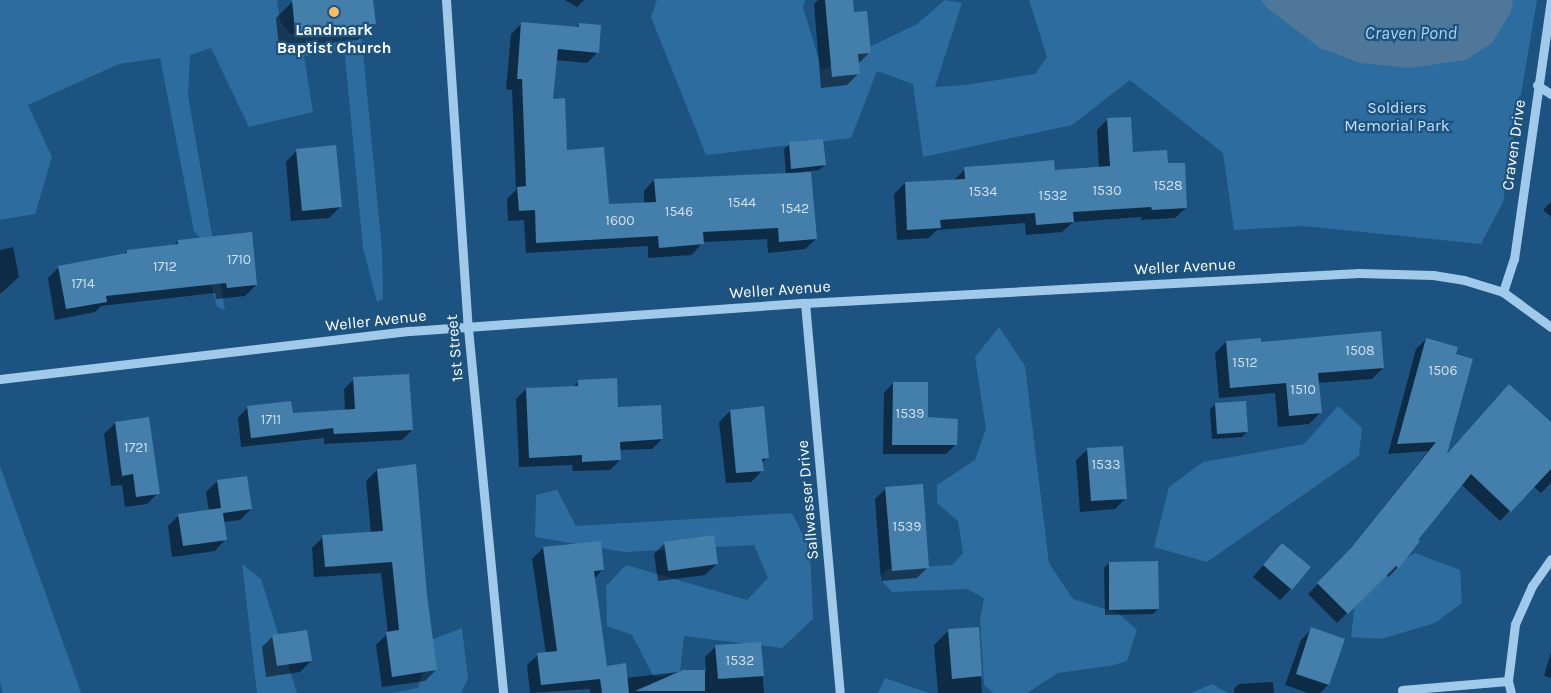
<!DOCTYPE html>
<style>
body{margin:0}
#map{position:relative;width:1551px;height:693px;overflow:hidden;background:#1c5381;font-family:Karla,sans-serif}
div>[style]{position:absolute}
[style*='--x']{left:calc(var(--x)*1px);top:calc(var(--y)*1px);width:calc(var(--w)*1px);rotate:calc(var(--a)*1deg)}
.green>*{inset:0;background:#2c6c9e}
.water>*{inset:0;background:#4f7799}
.shadow>*{inset:0;background:#0007}
.building>*{inset:0;background:#447eab}
.minor>*{height:9px;margin:-4.5px;padding:0 4.5px;transform-origin:4.5px;border-radius:4.5px;background:#a1caea}
.dots>*{width:14px;height:14px;translate:-50% -50%;box-sizing:border-box;border:2px solid #1c5381;border-radius:50%}
span{translate:-50% -50%;white-space:nowrap;text-align:center;line-height:1.15;-webkit-text-stroke:4.5px #1c5381;paint-order:stroke}
.number-label{font-size:14px;color:#d0dfea}
.number-label span{-webkit-text-stroke-width:0}
.poi-label{font-size:16px;color:#fff;font-weight:700}
.park-label{font-size:16px;color:#c5e1f7}
.street-label{font-size:16px;color:#fff}
.water-label{font-size:18px;color:#acd3f1;font-style:italic}
</style>
<div id="map">
<div class="green">
<div style="clip-path:polygon(0 0,277px 0,280px 21px,290px 34px,355px 32px,362px 41px,382px 250px,383px 299px,377px 302px,363px 248px,345px 56px,340px 51px,304px 56px,313px 112px,249px 127px,211px 48px,190px 55px,188px 95px,225px 310px,217px 307px,200px 238px,194px 231px,160px 58px,119px 64px,28px 105px,52px 157px,35px 214px,0 220px)"></div>
<div style="clip-path:polygon(657px 0,805px 0,803px 7px,822px 70px,917px 24px,945px 0,962px 3px,935px 87px,965px 85px,1035px 74px,1047px 57px,1029px 0,1537px 0,1503px 202px,1481px 244px,1302px 226px,1234px 230px,1223px 153px,1130px 80px,1072px 125px,923px 157px,913px 84px,877px 71px,851px 138px,706px 155px,651px 17px)"></div>
<div style="clip-path:polygon(999px 327px,1025px 366px,1049px 563px,1073px 599px,1118px 613px,1137px 630px,1127px 661px,1110px 666px,1058px 673px,1027px 693px,993px 693px,984px 685px,980px 620px,984px 598px,967px 589px,892px 592px,879px 578px,887px 569px,952px 565px,963px 553px,958px 521px,937px 503px,937px 485px,975px 460px,986px 429px,975px 357px)"></div>
<div style="clip-path:polygon(1338px 406px,1362px 428px,1359px 456px,1207px 562px,1154px 547px,1169px 487px,1203px 462px,1304px 444px)"></div>
<div style="clip-path:polygon(0 466px,78px 684px,81px 693px,3px 693px,0 682px)"></div>
<div style="clip-path:polygon(557px 490px,576px 526px,792px 513px,810px 549px,813px 619px,782px 648px,684px 636px,680px 673px,654px 677px,632px 635px,607px 626px,606px 586px,626px 565px,747px 600px,768px 578px,754px 545px,625px 552px,535px 537px,536px 495px)"></div>
<div style="clip-path:polygon(1415px 553px,1460px 570px,1462px 603px,1435px 623px,1381px 639px,1351px 637px,1357px 587px)"></div>
<div style="clip-path:polygon(242px 564px,261px 579px,297px 693px,257px 693px)"></div>
<div style="clip-path:polygon(462px 628px,468px 679px,461px 693px,392px 693px,418px 688px,431px 640px)"></div>
<div style="clip-path:polygon(885px 678px,929px 693px,878px 693px)"></div>
<div style="clip-path:polygon(1212px 684px,1228px 693px,1191px 693px)"></div>
</div>
<div class="water">
<div style="clip-path:polygon(1261px 0,1513px 0,1511px 12px,1492px 43px,1466px 60px,1410px 68px,1360px 63px,1320px 48px,1267px 8px)"></div>
</div>
<div class="shadow">
<div style="clip-path:polygon(298px 0,372px 0,375px 24px,358px 40px,279px 48px,276px 18px,292px 2px)"></div>
<div style="clip-path:polygon(565px 0,584px 0,577px 7px)"></div>
<div style="clip-path:polygon(818px 0,851px 0,852px 13px,870px 52px,859px 63px,858px 74px,847px 85px,821px 88px,814px 4px)"></div>
<div style="clip-path:polygon(522px 23px,576px 28px,580px 24px,598px 52px,587px 63px,555px 60px,552px 100px,566px 151px,608px 206px,644px 204px,644px 191px,654px 180px,786px 175px,784px 149px,790px 144px,825px 165px,819px 170px,801px 172px,816px 239px,805px 249px,768px 253px,767px 239px,703px 242px,692px 255px,648px 258px,648px 246px,526px 253px,524px 220px,508px 221px,507px 199px,516px 190px,512px 90px,506px 89px,511px 34px)"></div>
<div style="clip-path:polygon(1108px 119px,1132px 153px,1167px 165px,1186px 208px,1175px 218px,1141px 220px,1141px 217px,1073px 222px,1062px 232px,1026px 235px,1025px 223px,937px 230px,929px 238px,897px 240px,894px 194px,905px 183px,954px 180px,965px 169px,1054px 171px,1099px 168px,1097px 130px)"></div>
<div style="clip-path:polygon(297px 150px,340px 207px,329px 218px,291px 221px,286px 162px)"></div>
<div style="clip-path:polygon(1551px 202px,1551px 217px,1543px 210px)"></div>
<div style="clip-path:polygon(178px 241px,256px 285px,245px 296px,216px 299px,215px 293px,101px 306px,95px 312px,55px 320px,48px 278px,59px 267px,123px 255px,128px 251px,174px 245px)"></div>
<div style="clip-path:polygon(13px 247px,19px 277px,0 294px,0 250px)"></div>
<div style="clip-path:polygon(1426px 339px,1444px 457px,1551px 421px,1551px 483px,1541px 493px,1533px 486px,1500px 521px,1461px 484px,1416px 540px,1398px 567px,1389px 577px,1385px 575px,1337px 623px,1308px 594px,1343px 559px,1428px 451px,1388px 454px,1416px 349px)"></div>
<div style="clip-path:polygon(1226px 342px,1260px 344px,1383px 368px,1372px 379px,1317px 383px,1320px 413px,1309px 424px,1278px 427px,1275px 393px,1219px 398px,1215px 353px)"></div>
<div style="clip-path:polygon(354px 379px,412px 430px,402px 440px,324px 444px,324px 438px,241px 447px,238px 418px,248px 407px,292px 414px,345px 411px,344px 389px)"></div>
<div style="clip-path:polygon(579px 381px,662px 439px,652px 449px,619px 450px,620px 460px,610px 470px,573px 471px,572px 465px,519px 467px,516px 399px,526px 389px,572px 388px)"></div>
<div style="clip-path:polygon(893px 383px,926px 418px,955px 445px,946px 454px,883px 454px,884px 393px)"></div>
<div style="clip-path:polygon(1216px 404px,1247px 432px,1242px 437px,1212px 439px,1210px 409px)"></div>
<div style="clip-path:polygon(730px 411px,768px 457px,761px 464px,762px 471px,751px 482px,726px 483px,719px 422px)"></div>
<div style="clip-path:polygon(115px 423px,158px 493px,147px 504px,125px 507px,122px 485px,111px 486px,104px 434px)"></div>
<div style="clip-path:polygon(1088px 449px,1126px 498px,1115px 509px,1080px 512px,1076px 460px)"></div>
<div style="clip-path:polygon(377px 470px,426px 595px,436px 670px,425px 681px,382px 687px,376px 645px,388px 633px,381px 573px,314px 577px,312px 548px,323px 537px,371px 533px,366px 481px)"></div>
<div style="clip-path:polygon(217px 481px,251px 509px,240px 520px,223px 522px,226px 539px,215px 551px,172px 557px,168px 526px,179px 515px,209px 511px,206px 492px)"></div>
<div style="clip-path:polygon(886px 488px,928px 567px,917px 578px,881px 581px,875px 499px)"></div>
<div style="clip-path:polygon(665px 543px,717px 564px,705px 575px,658px 581px,654px 554px)"></div>
<div style="clip-path:polygon(543px 548px,603px 569px,594px 579px,606px 667px,626px 678px,678px 672px,706px 671px,705px 657px,716px 646px,760px 643px,764px 693px,590px 693px,590px 689px,530px 693px,527px 665px,538px 655px,546px 654px,532px 559px)"></div>
<div style="clip-path:polygon(1271px 556px,1291px 589px,1280px 600px,1253px 577px)"></div>
<div style="clip-path:polygon(1109px 563px,1158px 609px,1153px 614px,1105px 615px,1104px 568px)"></div>
<div style="clip-path:polygon(978px 628px,982px 693px,938px 693px,934px 645px,949px 630px)"></div>
<div style="clip-path:polygon(1312px 629px,1343px 639px,1328px 685px,1320px 693px,1308px 693px,1285px 685px,1301px 640px)"></div>
<div style="clip-path:polygon(273px 636px,311px 661px,300px 672px,266px 677px,262px 647px)"></div>
<div style="clip-path:polygon(1551px 652px,1551px 678px,1544px 676px)"></div>
<div style="clip-path:polygon(1273px 682px,1274px 693px,1234px 693px,1234px 689px,1239px 684px)"></div>
</div>
<div class="building">
<div style="clip-path:polygon(292px 0,373px 0,376px 24px,295px 32px)"></div>
<div style="clip-path:polygon(825px 0,853px 0,854px 12px,867px 11px,871px 53px,858px 54px,860px 74px,832px 77px)"></div>
<div style="clip-path:polygon(521px 22px,579px 27px,579px 23px,601px 25px,599px 53px,558px 49px,553px 99px,565px 98px,567px 150px,604px 147px,609px 204px,656px 202px,654px 179px,811px 172px,817px 239px,779px 242px,778px 228px,703px 232px,704px 244px,659px 248px,658px 236px,536px 243px,535px 210px,519px 211px,517px 187px,526px 186px,522px 79px,517px 79px)"></div>
<div style="clip-path:polygon(1131px 117px,1133px 152px,1167px 150px,1168px 163px,1185px 163px,1187px 208px,1152px 210px,1151px 207px,1073px 212px,1074px 222px,1036px 225px,1035px 213px,940px 220px,941px 228px,907px 230px,905px 182px,965px 179px,964px 167px,1032px 162px,1054px 160px,1055px 170px,1110px 166px,1107px 118px)"></div>
<div style="clip-path:polygon(823px 139px,826px 165px,791px 169px,789px 142px)"></div>
<div style="clip-path:polygon(336px 145px,342px 207px,302px 211px,296px 149px)"></div>
<div style="clip-path:polygon(252px 232px,257px 285px,227px 288px,226px 283px,106px 296px,107px 302px,66px 309px,58px 266px,127px 253px,127px 250px,178px 244px,178px 240px)"></div>
<div style="clip-path:polygon(1381px 331px,1384px 368px,1318px 373px,1322px 413px,1289px 416px,1286px 383px,1230px 388px,1226px 341px,1261px 338px,1261px 342px)"></div>
<div style="clip-path:polygon(1426px 338px,1458px 347px,1456px 354px,1473px 359px,1447px 454px,1509px 384px,1551px 422px,1551px 469px,1511px 512px,1471px 474px,1418px 540px,1420px 541px,1399px 568px,1396px 566px,1348px 614px,1317px 583px,1352px 547px,1436px 442px,1397px 444px)"></div>
<div style="clip-path:polygon(409px 374px,413px 430px,334px 434px,333px 428px,251px 438px,247px 406px,291px 401px,293px 413px,355px 409px,353px 377px)"></div>
<div style="clip-path:polygon(617px 378px,618px 407px,661px 405px,663px 439px,620px 442px,621px 460px,582px 462px,582px 455px,529px 458px,526px 388px,578px 386px,578px 380px)"></div>
<div style="clip-path:polygon(893px 382px,928px 382px,928px 417px,958px 419px,957px 445px,892px 445px)"></div>
<div style="clip-path:polygon(1246px 401px,1248px 432px,1217px 434px,1215px 403px)"></div>
<div style="clip-path:polygon(764px 406px,769px 458px,762px 459px,764px 471px,736px 473px,730px 410px)"></div>
<div style="clip-path:polygon(149px 417px,160px 494px,136px 497px,133px 474px,122px 476px,115px 422px)"></div>
<div style="clip-path:polygon(1123px 446px,1127px 499px,1091px 501px,1087px 448px)"></div>
<div style="clip-path:polygon(416px 464px,427px 595px,437px 670px,392px 677px,386px 632px,399px 630px,392px 562px,325px 567px,322px 535px,383px 531px,377px 469px)"></div>
<div style="clip-path:polygon(247px 476px,252px 509px,223px 513px,227px 540px,183px 546px,178px 514px,221px 508px,217px 480px)"></div>
<div style="clip-path:polygon(923px 484px,929px 568px,892px 571px,885px 487px)"></div>
<div style="clip-path:polygon(714px 535px,718px 564px,668px 571px,664px 542px)"></div>
<div style="clip-path:polygon(601px 541px,604px 570px,594px 571px,607px 666px,626px 663px,629px 693px,602px 693px,600px 679px,541px 685px,537px 653px,557px 651px,543px 547px)"></div>
<div style="clip-path:polygon(1282px 543px,1311px 567px,1292px 590px,1263px 565px)"></div>
<div style="clip-path:polygon(1158px 561px,1159px 609px,1109px 610px,1109px 562px)"></div>
<div style="clip-path:polygon(979px 627px,982px 676px,952px 679px,948px 629px)"></div>
<div style="clip-path:polygon(1311px 627px,1345px 639px,1329px 685px,1296px 674px)"></div>
<div style="clip-path:polygon(307px 630px,312px 661px,277px 666px,272px 635px)"></div>
<div style="clip-path:polygon(761px 642px,764px 676px,718px 679px,715px 645px)"></div>
<div style="clip-path:polygon(683px 670px,705px 670px,705px 691px,635px 691px)"></div>
</div>
<div class="minor">
<div style="--x:446;--y:0;--w:329;--a:86.2"></div>
<div style="--x:468;--y:328;--w:367;--a:84.5"></div>
<div style="--x:1537;--y:85;--w:17;--a:33"></div>
<div style="--x:1503;--y:292;--w:35;--a:-72"></div>
<div style="--x:1514;--y:259;--w:262;--a:-81.9"></div>
<div style="--x:805;--y:303;--w:392;--a:84.9"></div>
<div style="--x:0;--y:379;--w:413;--a:-6.7"></div>
<div style="--x:410;--y:331;--w:396;--a:-4.1"></div>
<div style="--x:805;--y:303;--w:555;--a:-3.1"></div>
<div style="--x:1359;--y:273;--w:74;--a:1.5"></div>
<div style="--x:1433;--y:275;--w:31;--a:9"></div>
<div style="--x:1464;--y:280;--w:41;--a:17.1"></div>
<div style="--x:1503;--y:292;--w:59;--a:36.1"></div>
<div style="--x:1402;--y:690;--w:106;--a:-4.9"></div>
<div style="--x:1511;--y:693;--w:12;--a:-104"></div>
<div style="--x:1508;--y:681;--w:57;--a:-83"></div>
<div style="--x:1515;--y:624;--w:42;--a:-65.9"></div>
<div style="--x:1532;--y:586;--w:33;--a:-55"></div>
</div>
<div class="dots">
<div style="left:334px;top:12px;background:#fabc5f"></div>
</div>
<div class="number-label">
<span style="left:1168px;top:186px">1528</span>
<span style="left:1107px;top:191px">1530</span>
<span style="left:983px;top:192px">1534</span>
<span style="left:1053px;top:196px">1532</span>
<span style="left:742px;top:203px">1544</span>
<span style="left:795px;top:209px">1542</span>
<span style="left:679px;top:212px">1546</span>
<span style="left:620px;top:221px">1600</span>
<span style="left:239px;top:260px">1710</span>
<span style="left:165px;top:267px">1712</span>
<span style="left:83px;top:284px">1714</span>
<span style="left:1360px;top:351px">1508</span>
<span style="left:1245px;top:363px">1512</span>
<span style="left:1443px;top:371px">1506</span>
<span style="left:1303px;top:390px">1510</span>
<span style="left:910px;top:414px">1539</span>
<span style="left:271px;top:420px">1711</span>
<span style="left:136px;top:448px">1721</span>
<span style="left:1106px;top:465px">1533</span>
<span style="left:907px;top:527px">1539</span>
<span style="left:740px;top:661px">1532</span>
</div>
<div class="poi-label">
<span style="left:334px;top:39px">Landmark<br>Baptist Church</span>
</div>
<div class="park-label">
<span style="left:1397px;top:117px">Soldiers<br>Memorial Park</span>
</div>
<div class="street-label">
<span style="left:1514px;top:145px;rotate:-82deg">Craven Drive</span>
<span style="left:1185px;top:267px;rotate:-3deg">Weller Avenue</span>
<span style="left:780px;top:290px;rotate:-4deg">Weller Avenue</span>
<span style="left:376px;top:321px;rotate:-6deg">Weller Avenue</span>
<span style="left:455px;top:348px;rotate:-95deg">1st Street</span>
<span style="left:808px;top:500px;rotate:-95deg">Sallwasser Drive</span>
</div>
<div class="water-label">
<span style="left:1411px;top:33px">Craven Pond</span>
</div>
</div>
